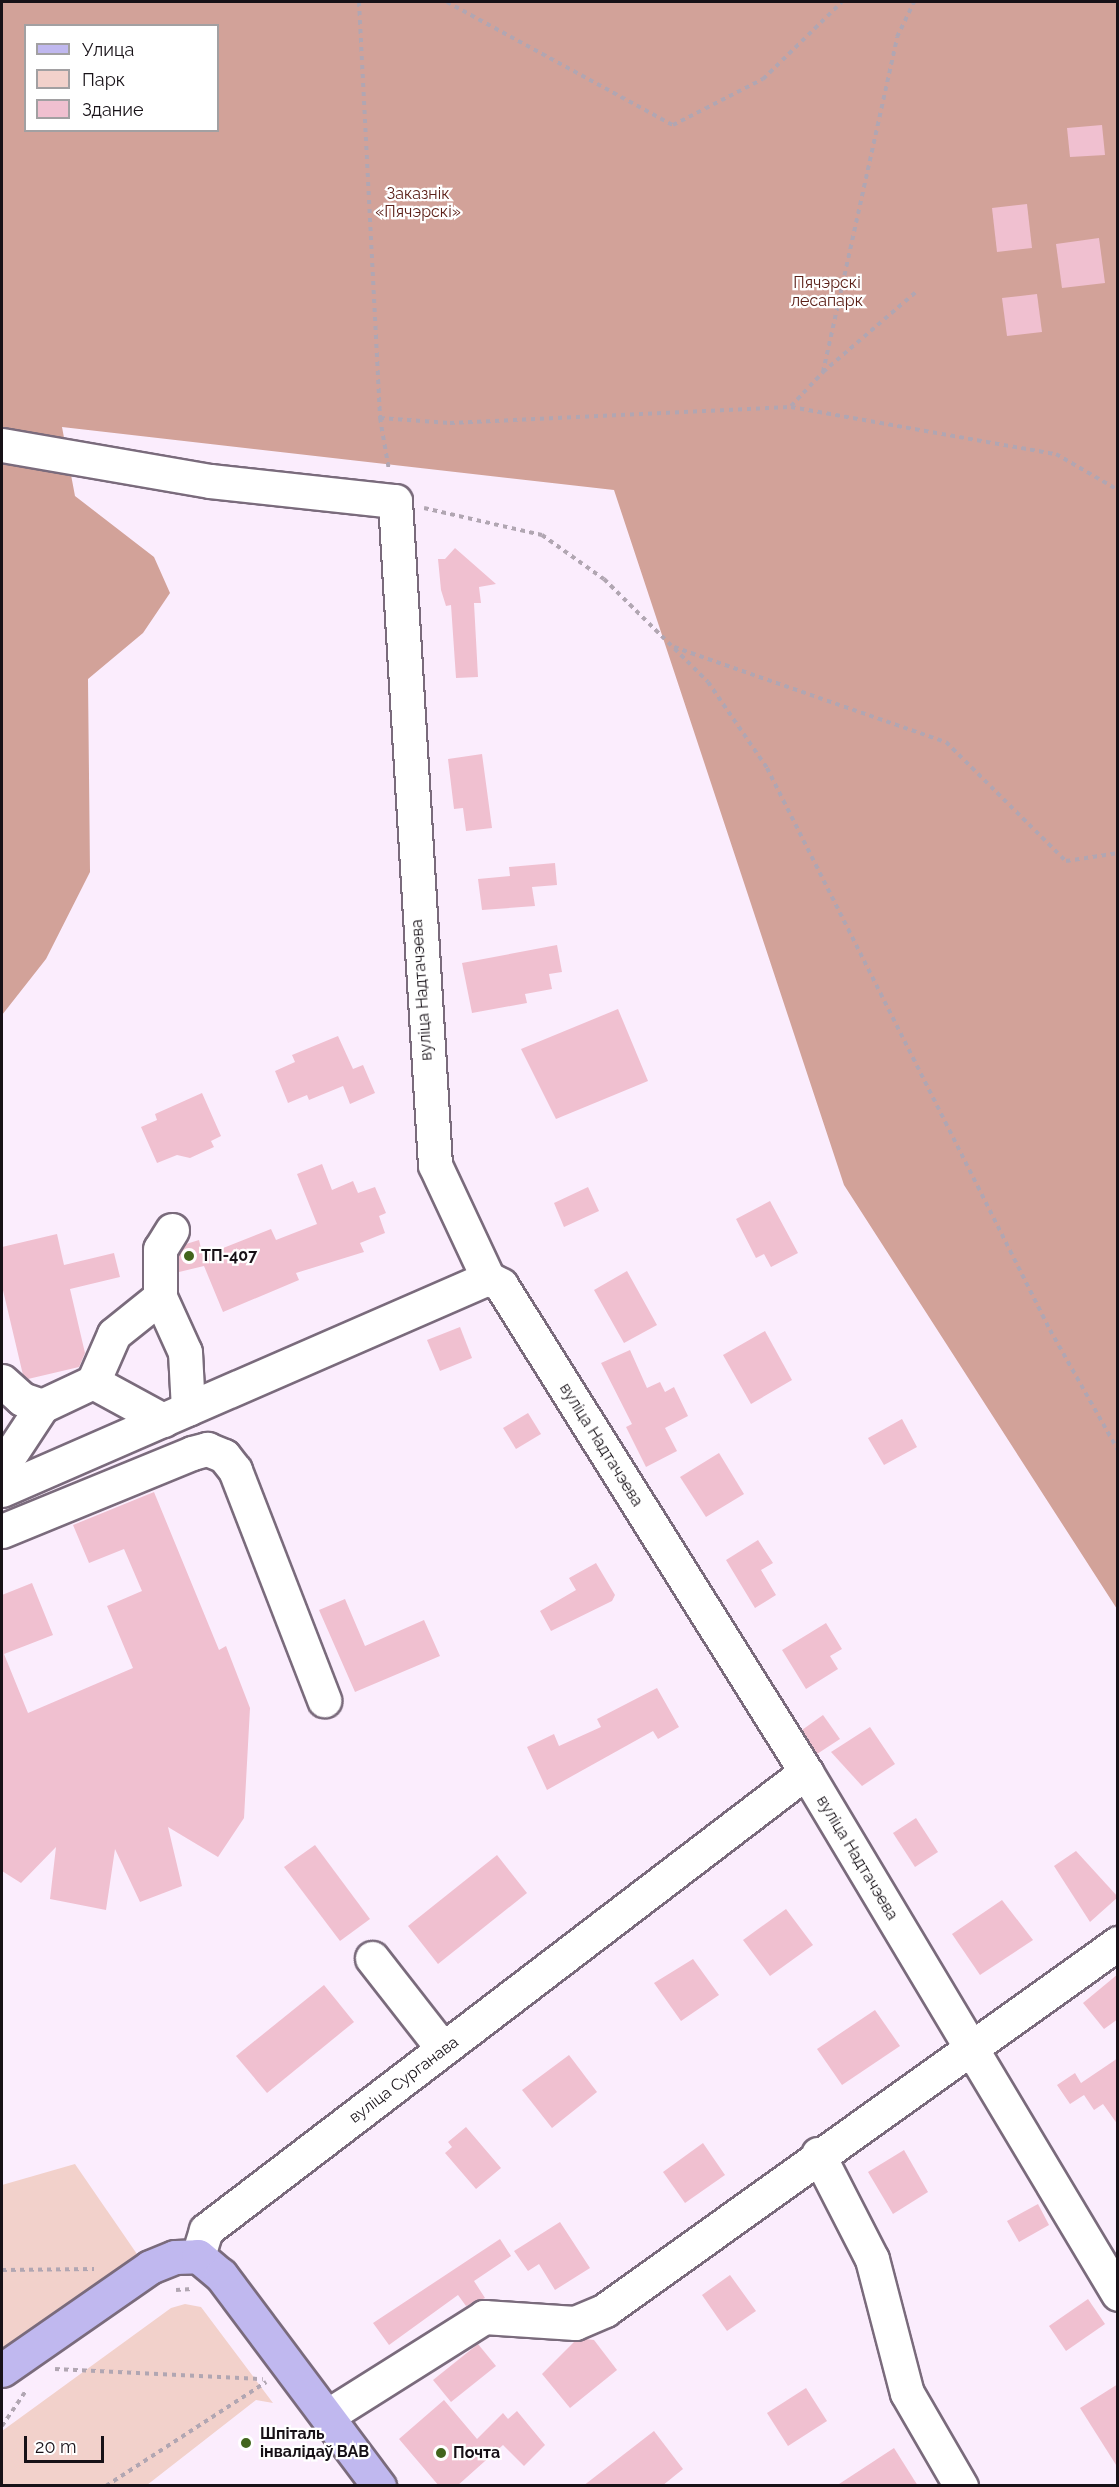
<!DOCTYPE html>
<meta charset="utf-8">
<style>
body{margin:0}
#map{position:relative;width:1119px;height:2487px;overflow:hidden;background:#fbedfd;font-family:Raleway,sans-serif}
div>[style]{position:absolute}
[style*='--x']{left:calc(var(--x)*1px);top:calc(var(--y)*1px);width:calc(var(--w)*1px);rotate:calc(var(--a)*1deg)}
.green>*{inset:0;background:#f2d1cb}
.forest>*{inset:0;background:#d2a299}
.building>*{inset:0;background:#f0c0d0}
.path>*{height:4px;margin-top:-2px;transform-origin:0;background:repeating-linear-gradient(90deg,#b1a6b2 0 4.5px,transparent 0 9px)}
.roads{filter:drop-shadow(2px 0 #7a6b7c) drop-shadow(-2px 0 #7a6b7c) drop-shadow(0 2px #7a6b7c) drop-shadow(0 -2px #7a6b7c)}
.minor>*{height:33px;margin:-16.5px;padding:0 16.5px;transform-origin:16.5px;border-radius:16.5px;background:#fff}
.major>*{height:33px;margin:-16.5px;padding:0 16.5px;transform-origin:16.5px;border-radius:16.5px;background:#c0b8ef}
.dots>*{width:16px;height:16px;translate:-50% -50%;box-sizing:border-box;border:3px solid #fff;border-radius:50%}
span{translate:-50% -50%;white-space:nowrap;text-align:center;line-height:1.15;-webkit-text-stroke:4.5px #fff;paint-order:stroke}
.park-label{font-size:16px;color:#5c2119}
.street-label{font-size:16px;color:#171117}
.poi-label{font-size:16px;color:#171117;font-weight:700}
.left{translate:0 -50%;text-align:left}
.frame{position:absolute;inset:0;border:3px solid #171117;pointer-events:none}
.legend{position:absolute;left:24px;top:24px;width:195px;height:108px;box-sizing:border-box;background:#fff;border:2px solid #a2a0a2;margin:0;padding:8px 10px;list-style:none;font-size:18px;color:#171117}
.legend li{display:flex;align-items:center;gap:12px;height:30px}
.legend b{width:30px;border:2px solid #a2a0a2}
.scale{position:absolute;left:24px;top:2436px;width:80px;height:27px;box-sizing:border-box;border:3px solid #171117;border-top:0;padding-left:8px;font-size:18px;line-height:21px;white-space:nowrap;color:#171117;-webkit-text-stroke:4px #fff;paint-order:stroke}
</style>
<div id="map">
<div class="green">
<div style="clip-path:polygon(75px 2164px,139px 2257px,2px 2361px,2px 2185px)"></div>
<div style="clip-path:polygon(185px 2304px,201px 2307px,273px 2403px,256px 2400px,147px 2485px,2px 2485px,2px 2431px,171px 2308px)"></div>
</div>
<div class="forest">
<div style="clip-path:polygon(evenodd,2px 2px,1117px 2px,1117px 1609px,844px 1185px,614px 490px,62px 427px,75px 496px,154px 557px,170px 593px,143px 633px,88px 679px,90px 872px,46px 959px,2px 1015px,2px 2px,26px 26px,218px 26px,218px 130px,26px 130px,26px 26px)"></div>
</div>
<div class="building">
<div style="clip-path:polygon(1102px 125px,1105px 155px,1070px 157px,1067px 128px)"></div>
<div style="clip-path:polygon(1027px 204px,1032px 248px,997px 252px,992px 208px)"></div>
<div style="clip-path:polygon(1099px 238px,1105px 283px,1062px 288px,1056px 244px)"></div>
<div style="clip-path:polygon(1037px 294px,1042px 332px,1007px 336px,1002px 298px)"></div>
<div style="clip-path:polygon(455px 548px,496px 584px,479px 587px,481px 603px,474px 603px,478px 677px,456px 678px,451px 605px,446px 606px,441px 590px,438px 559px,445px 559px)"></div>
<div style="clip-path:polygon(482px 754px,492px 828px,466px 831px,463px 808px,454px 809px,448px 759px)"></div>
<div style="clip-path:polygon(555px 863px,557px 885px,532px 887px,535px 906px,482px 910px,478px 879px,510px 876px,509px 867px)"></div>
<div style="clip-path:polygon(557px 945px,562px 972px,549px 974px,552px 989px,525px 994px,527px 1003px,472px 1013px,462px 963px)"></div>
<div style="clip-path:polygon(618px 1009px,648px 1081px,556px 1119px,521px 1049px)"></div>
<div style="clip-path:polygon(338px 1036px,353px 1069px,363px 1065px,375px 1093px,350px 1104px,343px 1086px,309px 1100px,307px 1095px,288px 1103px,275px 1071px,295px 1062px,292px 1055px)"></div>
<div style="clip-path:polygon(202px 1093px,221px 1136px,211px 1141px,214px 1147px,190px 1158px,177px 1155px,157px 1163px,141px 1127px,157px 1120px,155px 1114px)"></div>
<div style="clip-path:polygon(322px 1164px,332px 1190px,353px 1181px,358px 1193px,375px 1187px,386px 1213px,379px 1216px,385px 1233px,360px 1243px,364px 1252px,296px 1273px,299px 1280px,223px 1312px,204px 1266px,179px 1272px,179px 1254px,186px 1244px,199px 1240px,203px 1256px,271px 1229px,276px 1240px,317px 1224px,297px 1174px)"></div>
<div style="clip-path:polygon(588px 1187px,599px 1211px,564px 1227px,554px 1203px)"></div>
<div style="clip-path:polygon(770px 1201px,798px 1253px,771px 1267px,764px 1254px,756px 1258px,736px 1219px)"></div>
<div style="clip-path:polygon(57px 1234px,64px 1265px,114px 1253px,120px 1277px,70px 1289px,85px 1353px,79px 1367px,28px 1379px,23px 1375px,2px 1286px,2px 1247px)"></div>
<div style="clip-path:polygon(627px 1271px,657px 1325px,624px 1343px,594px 1290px)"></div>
<div style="clip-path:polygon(460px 1327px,472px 1358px,440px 1371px,427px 1340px)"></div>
<div style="clip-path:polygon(765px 1331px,792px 1380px,751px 1404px,723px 1355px)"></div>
<div style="clip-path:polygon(630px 1350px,647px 1388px,660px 1382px,665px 1392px,674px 1387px,688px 1416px,665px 1428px,677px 1451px,646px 1467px,626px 1427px,632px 1424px,601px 1363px)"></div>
<div style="clip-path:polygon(528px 1413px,541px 1434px,516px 1449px,503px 1428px)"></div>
<div style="clip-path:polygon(902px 1419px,917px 1447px,884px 1465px,868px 1438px)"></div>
<div style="clip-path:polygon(719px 1453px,744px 1494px,706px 1517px,680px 1477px)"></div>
<div style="clip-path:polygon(154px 1492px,219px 1650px,226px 1646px,250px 1708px,244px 1818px,218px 1857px,168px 1827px,182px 1886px,140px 1902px,115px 1849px,106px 1910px,50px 1899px,56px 1847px,21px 1883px,2px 1871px,2px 1595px,32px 1583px,53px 1635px,4px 1654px,28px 1713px,133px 1668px,107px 1606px,142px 1591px,124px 1549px,89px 1563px,73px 1525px)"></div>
<div style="clip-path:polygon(758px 1540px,773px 1563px,761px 1570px,776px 1595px,755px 1608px,726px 1560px)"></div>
<div style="clip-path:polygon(596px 1563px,615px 1595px,612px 1601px,551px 1631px,540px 1611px,576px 1590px,569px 1578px)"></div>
<div style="clip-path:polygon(345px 1599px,365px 1646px,424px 1620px,440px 1656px,355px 1692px,319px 1610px)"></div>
<div style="clip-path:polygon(826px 1623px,842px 1649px,830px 1656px,838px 1669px,806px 1689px,782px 1650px)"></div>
<div style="clip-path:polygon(657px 1688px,679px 1727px,658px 1739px,653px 1731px,547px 1790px,527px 1747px,554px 1734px,559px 1746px,601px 1727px,597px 1719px)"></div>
<div style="clip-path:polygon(823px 1715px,840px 1739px,817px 1754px,802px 1730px)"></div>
<div style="clip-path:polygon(870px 1727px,895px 1764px,862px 1786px,831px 1752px)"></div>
<div style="clip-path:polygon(916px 1818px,938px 1852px,915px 1867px,893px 1833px)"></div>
<div style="clip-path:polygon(315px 1845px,370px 1919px,340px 1941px,284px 1867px)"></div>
<div style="clip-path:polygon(1076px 1851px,1118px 1897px,1090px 1922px,1054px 1866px)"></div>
<div style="clip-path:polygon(497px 1855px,527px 1893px,438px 1964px,408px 1926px)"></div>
<div style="clip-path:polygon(1002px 1900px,1033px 1940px,980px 1975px,952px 1934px)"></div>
<div style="clip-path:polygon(786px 1909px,813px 1945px,770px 1976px,743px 1940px)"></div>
<div style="clip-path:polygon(693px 1959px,719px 1995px,681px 2021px,654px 1983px)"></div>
<div style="clip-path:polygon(1118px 1974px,1118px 2019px,1104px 2029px,1083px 2003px)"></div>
<div style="clip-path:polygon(324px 1985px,354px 2022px,267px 2093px,236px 2056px)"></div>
<div style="clip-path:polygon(875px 2010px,900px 2046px,842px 2085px,817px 2049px)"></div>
<div style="clip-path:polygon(569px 2055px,597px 2092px,552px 2128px,522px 2090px)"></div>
<div style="clip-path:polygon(1118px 2058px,1118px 2125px,1103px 2104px,1094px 2110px,1084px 2095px,1070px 2104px,1057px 2085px,1075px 2073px,1081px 2083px)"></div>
<div style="clip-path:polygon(466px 2127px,501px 2168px,476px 2189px,445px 2153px,452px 2147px,448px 2142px)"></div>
<div style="clip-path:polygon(703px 2143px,725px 2175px,685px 2203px,663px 2172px)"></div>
<div style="clip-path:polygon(904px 2150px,928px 2192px,893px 2214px,868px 2172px)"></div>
<div style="clip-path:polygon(1038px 2204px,1049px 2225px,1019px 2242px,1007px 2221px)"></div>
<div style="clip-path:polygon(560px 2222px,590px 2268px,555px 2290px,539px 2264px,528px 2271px,514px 2251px)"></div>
<div style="clip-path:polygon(500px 2239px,511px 2256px,474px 2281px,485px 2298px,466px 2306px,458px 2295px,389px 2345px,373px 2323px)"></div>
<div style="clip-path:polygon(730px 2275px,756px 2311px,727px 2331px,702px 2295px)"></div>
<div style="clip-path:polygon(1088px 2299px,1105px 2324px,1066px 2351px,1049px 2326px)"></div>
<div style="clip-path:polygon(586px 2339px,594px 2340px,617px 2370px,570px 2408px,542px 2374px,574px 2342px)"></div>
<div style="clip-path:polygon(478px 2344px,496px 2366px,451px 2402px,433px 2380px)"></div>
<div style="clip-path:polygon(1118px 2384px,1118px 2468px,1080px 2408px)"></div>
<div style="clip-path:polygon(806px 2388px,827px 2421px,788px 2446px,767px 2413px)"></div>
<div style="clip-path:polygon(444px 2400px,477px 2439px,503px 2413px,508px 2419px,517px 2411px,545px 2445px,524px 2466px,503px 2445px,457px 2486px,439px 2486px,399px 2439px)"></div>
<div style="clip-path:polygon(654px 2431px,683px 2469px,662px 2486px,583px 2486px)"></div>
<div style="clip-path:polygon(894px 2448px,918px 2486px,836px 2486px)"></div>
</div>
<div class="path">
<div style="--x:359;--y:2;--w:417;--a:87.1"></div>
<div style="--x:380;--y:418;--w:53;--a:80.2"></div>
<div style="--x:447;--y:2;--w:257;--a:28.6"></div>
<div style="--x:673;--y:125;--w:101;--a:-27.1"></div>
<div style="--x:763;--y:79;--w:110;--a:-44.3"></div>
<div style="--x:823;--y:372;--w:343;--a:-77.5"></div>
<div style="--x:897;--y:37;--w:39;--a:-64"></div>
<div style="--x:791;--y:406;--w:47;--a:-46.7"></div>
<div style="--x:823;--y:372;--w:123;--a:-40.7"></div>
<div style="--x:380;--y:418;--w:70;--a:4.1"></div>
<div style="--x:450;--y:423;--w:341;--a:-2.7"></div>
<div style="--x:791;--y:407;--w:269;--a:10.1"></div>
<div style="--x:1056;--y:454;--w:72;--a:30.1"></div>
<div style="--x:424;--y:508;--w:121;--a:12.9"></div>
<div style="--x:542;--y:535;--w:76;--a:35.4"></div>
<div style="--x:604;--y:579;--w:146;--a:44.7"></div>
<div style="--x:708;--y:682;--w:104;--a:55.5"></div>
<div style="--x:767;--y:768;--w:629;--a:63.27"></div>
<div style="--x:1050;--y:1330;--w:138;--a:60.5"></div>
<div style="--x:674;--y:647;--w:288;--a:19.3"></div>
<div style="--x:946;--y:742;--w:169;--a:44.8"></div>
<div style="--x:1066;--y:861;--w:53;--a:-8.7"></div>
<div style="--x:2;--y:2270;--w:92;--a:-0.6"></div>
<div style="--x:176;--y:2290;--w:16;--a:-4"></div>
<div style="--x:55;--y:2369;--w:208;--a:2.8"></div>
<div style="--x:2;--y:2426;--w:41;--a:-55.9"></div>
<div style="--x:106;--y:2486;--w:191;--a:-33"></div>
</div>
<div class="roads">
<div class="minor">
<div style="--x:2;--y:445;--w:211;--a:9.8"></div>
<div style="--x:210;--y:481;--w:186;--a:6.2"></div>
<div style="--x:395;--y:501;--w:665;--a:86.55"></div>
<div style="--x:435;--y:1165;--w:125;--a:64.9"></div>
<div style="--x:488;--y:1278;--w:15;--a:28"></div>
<div style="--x:501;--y:1285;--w:575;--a:57.94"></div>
<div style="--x:806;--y:1772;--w:608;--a:59.13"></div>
<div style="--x:172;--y:1230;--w:22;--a:122"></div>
<div style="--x:160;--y:1249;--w:48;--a:90"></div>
<div style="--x:160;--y:1297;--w:60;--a:65.6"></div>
<div style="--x:185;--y:1352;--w:57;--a:87"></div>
<div style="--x:2;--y:1381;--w:27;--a:42"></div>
<div style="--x:22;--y:1399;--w:21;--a:19"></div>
<div style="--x:42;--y:1406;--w:56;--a:-25.2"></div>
<div style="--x:93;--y:1382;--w:52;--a:-66.4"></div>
<div style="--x:114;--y:1334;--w:59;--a:-38.8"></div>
<div style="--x:93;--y:1382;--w:80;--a:28.5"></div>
<div style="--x:2;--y:1467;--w:73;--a:-56.7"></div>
<div style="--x:2;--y:1490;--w:530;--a:-23.57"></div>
<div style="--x:2;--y:1531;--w:205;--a:-22.3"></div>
<div style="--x:192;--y:1453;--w:16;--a:-15"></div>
<div style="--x:207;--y:1449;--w:18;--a:22"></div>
<div style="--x:224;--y:1456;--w:18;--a:52"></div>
<div style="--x:235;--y:1470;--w:247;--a:68.8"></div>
<div style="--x:372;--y:1958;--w:115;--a:52"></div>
<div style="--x:818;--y:2154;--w:118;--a:62.8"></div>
<div style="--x:872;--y:2259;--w:138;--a:75.4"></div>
<div style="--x:907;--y:2393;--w:108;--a:59.9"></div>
<div style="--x:198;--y:2256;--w:27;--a:-73"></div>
<div style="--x:206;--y:2230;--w:755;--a:-37.36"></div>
<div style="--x:327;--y:2416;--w:186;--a:-32.2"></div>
<div style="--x:484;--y:2317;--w:91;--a:3.8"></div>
<div style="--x:575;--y:2323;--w:33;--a:-23"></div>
<div style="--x:605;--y:2310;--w:631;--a:-35.58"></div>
</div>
<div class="major">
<div style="--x:2;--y:2370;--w:180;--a:-34.8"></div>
<div style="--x:150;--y:2267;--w:27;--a:-22"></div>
<div style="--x:175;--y:2257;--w:23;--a:-2"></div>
<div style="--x:198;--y:2256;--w:30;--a:40"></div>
<div style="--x:221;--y:2275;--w:264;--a:53.2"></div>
</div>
</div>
<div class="dots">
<div style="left:189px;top:1256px;background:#42651d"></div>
<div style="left:246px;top:2443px;background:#42651d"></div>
<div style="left:441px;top:2453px;background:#42651d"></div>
</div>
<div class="park-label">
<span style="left:418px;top:203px">Заказнік<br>«Пячэрскі»</span>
<span style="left:827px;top:292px">Пячэрскі<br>лесапарк</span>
</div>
<div class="street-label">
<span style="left:422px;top:990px;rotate:-94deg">вуліца Надтачэева</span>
<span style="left:601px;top:1445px;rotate:58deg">вуліца Надтачэева</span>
<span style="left:857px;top:1858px;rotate:59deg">вуліца Надтачэева</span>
<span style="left:404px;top:2080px;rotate:-37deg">вуліца Сурганава</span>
</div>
<div class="poi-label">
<span class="left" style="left:201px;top:1256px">ТП-407</span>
<span class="left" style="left:260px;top:2443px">Шпіталь<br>інвалідаў ВАВ</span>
<span class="left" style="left:453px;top:2453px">Почта</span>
</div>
<div class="frame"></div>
<ul class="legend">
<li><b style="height:8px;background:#c0b8ef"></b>Улица</li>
<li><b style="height:16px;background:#f2d1cb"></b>Парк</li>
<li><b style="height:16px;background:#f0c0d0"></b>Здание</li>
</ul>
<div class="scale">20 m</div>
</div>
